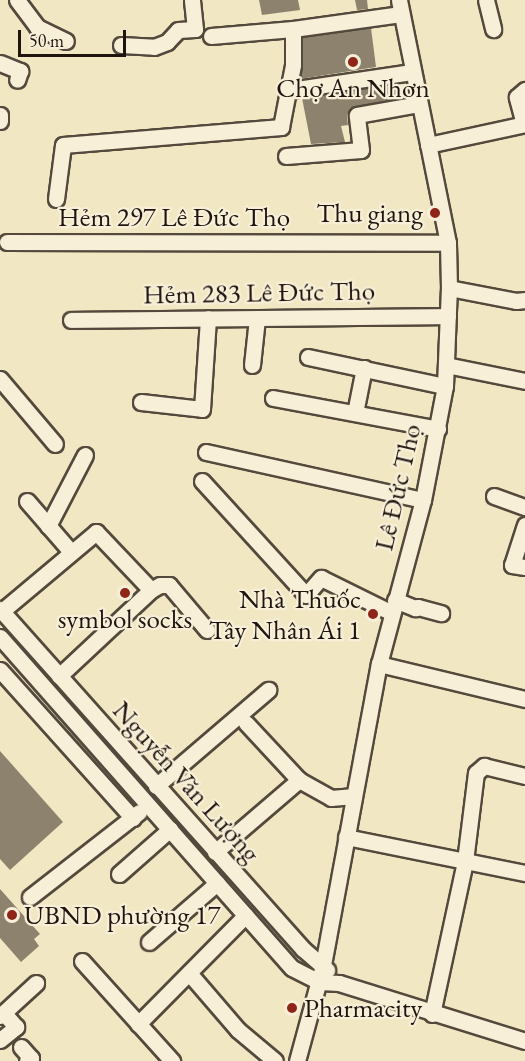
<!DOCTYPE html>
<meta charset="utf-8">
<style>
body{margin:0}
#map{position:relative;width:525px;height:1061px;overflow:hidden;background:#f2e7c3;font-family:"EB Garamond",serif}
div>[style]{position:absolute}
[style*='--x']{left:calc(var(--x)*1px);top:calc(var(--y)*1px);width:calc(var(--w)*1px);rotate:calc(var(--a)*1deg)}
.building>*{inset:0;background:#8d826d}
.roads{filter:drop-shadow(2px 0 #54493c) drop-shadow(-2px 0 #54493c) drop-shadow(0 2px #54493c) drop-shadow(0 -2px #54493c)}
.minor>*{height:15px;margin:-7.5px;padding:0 7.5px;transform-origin:7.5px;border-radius:7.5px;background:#f7efd8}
.dots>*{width:16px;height:16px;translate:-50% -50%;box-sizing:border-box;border:3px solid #f7efd8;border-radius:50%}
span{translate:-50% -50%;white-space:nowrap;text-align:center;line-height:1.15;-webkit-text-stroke:4.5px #f7efd8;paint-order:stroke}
.poi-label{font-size:27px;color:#20140f}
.right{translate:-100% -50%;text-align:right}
.left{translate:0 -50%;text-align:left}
.street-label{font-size:27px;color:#20140f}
.scale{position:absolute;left:18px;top:30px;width:108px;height:27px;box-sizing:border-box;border:3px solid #20140f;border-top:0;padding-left:8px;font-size:18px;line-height:21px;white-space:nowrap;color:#20140f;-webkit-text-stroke:4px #f7efd8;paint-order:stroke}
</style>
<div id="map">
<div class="building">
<div style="clip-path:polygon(259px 0,298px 0,300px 10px,262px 15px)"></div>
<div style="clip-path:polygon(355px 0,367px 0,368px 9px,357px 10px)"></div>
<div style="clip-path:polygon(371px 28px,376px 67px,300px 79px,303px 37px)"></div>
<div style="clip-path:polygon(396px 84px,399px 98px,350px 108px,347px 116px,348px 125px,341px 126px,345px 142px,311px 144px,302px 98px)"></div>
<div style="clip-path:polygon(0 751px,63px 822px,10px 870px,0 859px)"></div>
<div style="clip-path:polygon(0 889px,40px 934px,34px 939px,39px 946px,21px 962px,0 938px)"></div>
</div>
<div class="roads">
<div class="minor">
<div style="--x:17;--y:0;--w:34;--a:53"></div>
<div style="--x:37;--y:27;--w:32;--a:26"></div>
<div style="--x:486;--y:0;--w:30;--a:76"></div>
<div style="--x:211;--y:36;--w:82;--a:-4.9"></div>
<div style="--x:293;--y:29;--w:109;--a:-7.9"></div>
<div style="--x:121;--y:45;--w:33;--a:3"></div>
<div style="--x:154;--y:47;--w:14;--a:-21"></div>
<div style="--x:167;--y:42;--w:16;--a:-47"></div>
<div style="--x:178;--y:30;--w:17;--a:-3"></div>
<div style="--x:195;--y:29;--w:29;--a:-96"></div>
<div style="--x:0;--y:63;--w:22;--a:22"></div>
<div style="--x:20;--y:71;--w:9;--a:108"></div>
<div style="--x:290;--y:90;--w:123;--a:-8.4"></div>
<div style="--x:0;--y:115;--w:6;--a:90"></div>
<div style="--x:524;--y:124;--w:28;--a:-105"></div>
<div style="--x:517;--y:97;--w:11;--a:-41"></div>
<div style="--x:428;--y:145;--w:99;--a:-12.2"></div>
<div style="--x:286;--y:156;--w:75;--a:-4.6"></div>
<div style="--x:361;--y:150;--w:35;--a:-97"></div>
<div style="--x:357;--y:115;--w:62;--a:-10.2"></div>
<div style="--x:56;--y:199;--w:54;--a:-82.6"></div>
<div style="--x:63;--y:145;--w:219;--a:-4.7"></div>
<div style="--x:281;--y:127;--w:63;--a:-79"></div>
<div style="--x:293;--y:65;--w:36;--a:-90"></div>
<div style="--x:7;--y:242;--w:441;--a:0.1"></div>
<div style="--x:449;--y:288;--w:68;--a:11"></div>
<div style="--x:516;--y:301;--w:9;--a:-6"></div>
<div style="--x:71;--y:320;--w:377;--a:-0.6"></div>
<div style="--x:308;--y:357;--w:140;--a:12"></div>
<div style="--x:252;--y:365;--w:47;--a:-83.9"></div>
<div style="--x:446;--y:365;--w:81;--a:11.4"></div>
<div style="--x:0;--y:379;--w:85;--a:49.8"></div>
<div style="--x:273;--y:398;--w:168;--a:10.6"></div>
<div style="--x:141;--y:402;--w:61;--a:6.5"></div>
<div style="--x:202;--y:409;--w:91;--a:-86.2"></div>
<div style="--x:355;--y:413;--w:46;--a:-78.7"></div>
<div style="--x:206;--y:452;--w:222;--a:12.5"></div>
<div style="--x:202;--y:481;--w:154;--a:47.6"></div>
<div style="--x:306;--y:595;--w:23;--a:-49"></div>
<div style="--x:321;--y:578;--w:79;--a:26.2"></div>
<div style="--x:494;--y:496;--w:33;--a:20"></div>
<div style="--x:27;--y:501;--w:67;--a:49.2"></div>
<div style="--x:525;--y:525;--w:42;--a:108"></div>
<div style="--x:512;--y:565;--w:13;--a:9"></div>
<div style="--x:48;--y:526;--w:80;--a:-62.5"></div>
<div style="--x:395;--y:600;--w:22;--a:22"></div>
<div style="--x:415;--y:608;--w:3;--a:-18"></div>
<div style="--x:418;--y:607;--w:24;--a:15"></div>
<div style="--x:0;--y:609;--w:455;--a:48.3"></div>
<div style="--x:303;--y:949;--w:32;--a:41"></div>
<div style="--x:2;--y:611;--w:123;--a:-40"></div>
<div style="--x:96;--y:532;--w:80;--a:46.5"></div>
<div style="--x:0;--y:637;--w:441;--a:48.6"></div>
<div style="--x:292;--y:968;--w:30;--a:27"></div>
<div style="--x:319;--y:982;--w:20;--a:3"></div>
<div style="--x:339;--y:983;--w:195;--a:17.3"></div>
<div style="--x:379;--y:664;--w:150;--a:13.5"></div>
<div style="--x:0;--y:670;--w:199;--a:48.1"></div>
<div style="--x:59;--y:676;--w:126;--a:-43.1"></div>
<div style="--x:151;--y:590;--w:10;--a:-29"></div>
<div style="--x:160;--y:585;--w:9;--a:0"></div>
<div style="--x:169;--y:585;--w:59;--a:49.8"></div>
<div style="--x:246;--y:723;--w:78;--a:47.1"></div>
<div style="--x:299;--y:780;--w:37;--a:29"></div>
<div style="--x:331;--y:798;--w:23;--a:-5"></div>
<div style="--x:156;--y:786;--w:148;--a:-40.6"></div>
<div style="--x:346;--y:837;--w:183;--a:11.4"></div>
<div style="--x:215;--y:852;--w:111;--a:-40.6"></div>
<div style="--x:119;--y:874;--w:68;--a:-41.4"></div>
<div style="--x:30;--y:897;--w:138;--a:-37.9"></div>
<div style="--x:149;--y:942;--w:90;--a:-40.9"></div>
<div style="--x:82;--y:961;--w:135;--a:48"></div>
<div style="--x:189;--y:973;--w:75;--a:49.3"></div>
<div style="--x:238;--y:1030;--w:48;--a:40"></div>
<div style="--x:432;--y:1014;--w:157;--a:-77.8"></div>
<div style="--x:465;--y:861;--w:89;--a:-82.9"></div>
<div style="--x:476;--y:773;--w:11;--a:-41"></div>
<div style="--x:484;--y:766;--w:42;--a:13.7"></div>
<div style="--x:0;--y:1016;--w:49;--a:-42.5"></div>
<div style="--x:138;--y:1024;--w:153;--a:-45.3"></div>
<div style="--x:0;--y:1040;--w:21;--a:-39"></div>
<div style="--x:16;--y:1027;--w:18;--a:-131"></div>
<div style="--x:21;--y:1047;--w:15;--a:48"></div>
<div style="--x:31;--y:1058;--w:5;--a:143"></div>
<div style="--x:297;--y:1061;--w:99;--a:-74.8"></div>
<div style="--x:323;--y:965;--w:306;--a:-79.5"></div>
<div style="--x:379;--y:664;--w:170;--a:-75"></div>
<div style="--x:423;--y:500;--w:116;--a:-79.1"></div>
<div style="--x:445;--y:386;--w:98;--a:-87.7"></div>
<div style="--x:449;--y:288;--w:45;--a:-91.3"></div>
<div style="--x:448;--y:243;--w:248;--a:-101.4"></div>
</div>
</div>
<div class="dots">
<div style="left:353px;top:62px;background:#8f2418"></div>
<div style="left:435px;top:213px;background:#8f2418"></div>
<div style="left:125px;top:593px;background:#8f2418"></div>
<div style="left:373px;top:614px;background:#8f2418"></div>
<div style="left:12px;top:915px;background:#8f2418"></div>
<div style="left:292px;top:1008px;background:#8f2418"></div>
</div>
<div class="poi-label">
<span style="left:353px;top:88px">Chợ An Nhơn</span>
<span class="right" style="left:423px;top:213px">Thu giang</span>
<span class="right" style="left:361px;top:614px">Nhà Thuốc<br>Tây Nhân Ái 1</span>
<span style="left:125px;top:619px">symbol socks</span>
<span class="left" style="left:24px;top:915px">UBND phường 17</span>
<span class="left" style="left:304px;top:1008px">Pharmacity</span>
</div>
<div class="street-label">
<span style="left:174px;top:217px">Hẻm 297 Lê Đức Thọ</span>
<span style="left:259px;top:292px;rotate:-1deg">Hẻm 283 Lê Đức Thọ</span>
<span style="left:397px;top:487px;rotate:-77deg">Lê Đức Thọ</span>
<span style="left:187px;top:781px;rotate:48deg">Nguyễn Văn Lượng</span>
</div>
<div class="scale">50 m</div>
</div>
